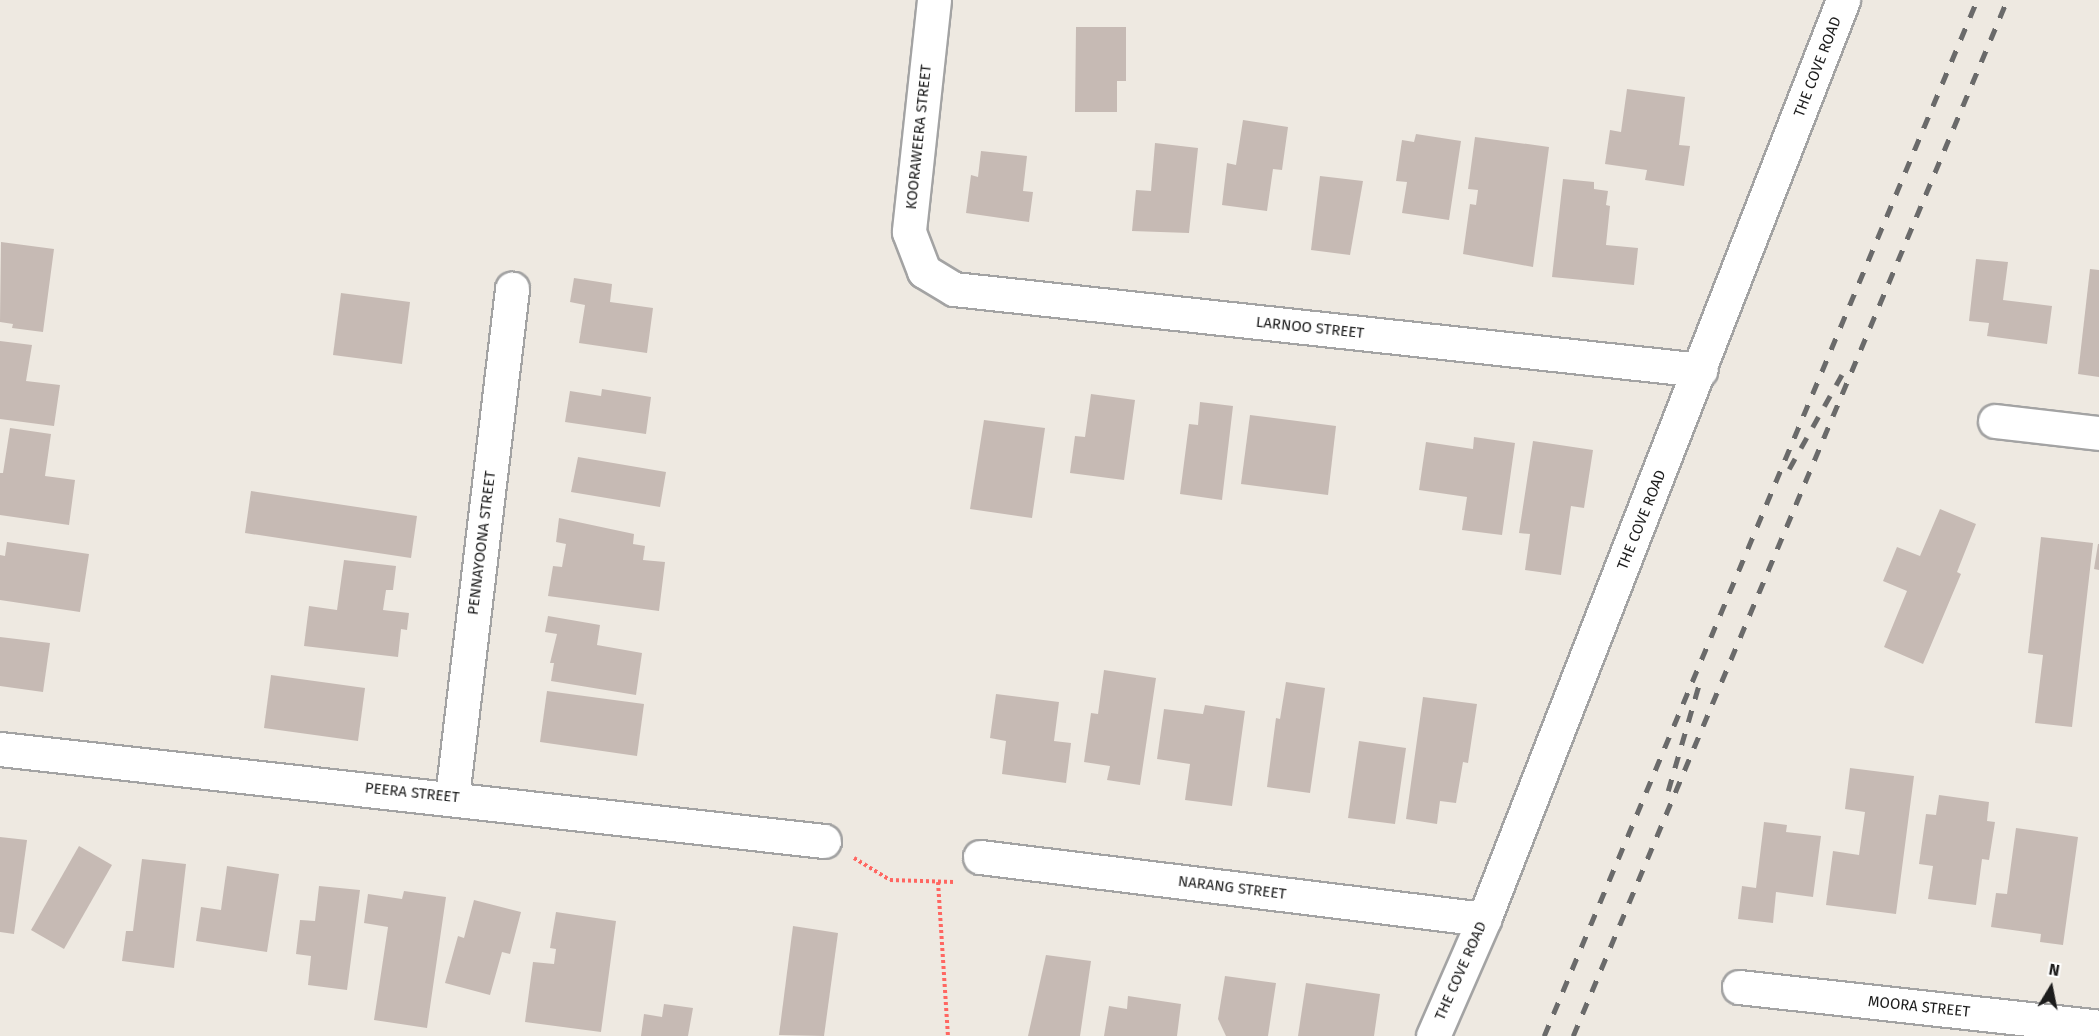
<!DOCTYPE html>
<style>
body{margin:0}
#map{position:relative;width:2099px;height:1036px;overflow:hidden;background:#eee9e1;font-family:"Fira Sans",sans-serif}
div>[style]{position:absolute}
[style*='--x']{left:calc(var(--x)*1px);top:calc(var(--y)*1px);width:calc(var(--w)*1px);rotate:calc(var(--a)*1deg)}
.building>*{inset:0;background:#c6bab4}
.path>*{height:4px;margin-top:-2px;transform-origin:0;background:repeating-linear-gradient(90deg,#ff6661 0 3px,transparent 0 6px)}
.roads{filter:drop-shadow(2px 0 #a3a3a3) drop-shadow(-2px 0 #a3a3a3) drop-shadow(0 2px #a3a3a3) drop-shadow(0 -2px #a3a3a3)}
.minor>*{height:33px;margin:-16.5px;padding:0 16.5px;transform-origin:16.5px;border-radius:16.5px;background:#fff}
.tertiary>*{height:33px;margin:-16.5px;padding:0 16.5px;transform-origin:16.5px;border-radius:16.5px;background:#fff}
.rail>*{height:4.5px;margin-top:-2.25px;transform-origin:0;background:repeating-linear-gradient(90deg,#6a6a6a 0 12px,transparent 0 24px)}
span{translate:-50% -50%;white-space:nowrap;text-align:center;line-height:1.15;-webkit-text-stroke:4.5px #fff;paint-order:stroke}
.street-label{font-size:15px;color:#1c1c1c}
.north{position:absolute;left:2021px;top:958px;width:60px;height:60px;-webkit-text-stroke:4px #fff;paint-order:stroke;rotate:10deg;font-size:16px;font-weight:700;line-height:24px;text-align:center;color:#1c1c1c}
.north::after{content:'';display:block;margin:auto;width:21px;height:27px;background:#1c1c1c;clip-path:polygon(50% 0,100% 100%,50% 72%,0 100%)}
</style>
<div id="map">
<div class="building">
<div style="clip-path:polygon(1076px 27px,1126px 27px,1126px 81px,1117px 81px,1117px 112px,1075px 112px)"></div>
<div style="clip-path:polygon(1627px 89px,1685px 97px,1679px 145px,1690px 146px,1684px 186px,1645px 180px,1647px 170px,1605px 164px,1610px 130px,1621px 132px)"></div>
<div style="clip-path:polygon(1243px 120px,1288px 127px,1282px 170px,1273px 169px,1267px 211px,1222px 205px,1227px 163px,1236px 165px)"></div>
<div style="clip-path:polygon(1416px 134px,1461px 141px,1449px 220px,1402px 213px,1407px 182px,1396px 181px,1402px 140px,1414px 142px)"></div>
<div style="clip-path:polygon(1475px 137px,1549px 147px,1533px 267px,1463px 254px,1470px 204px,1476px 205px,1478px 190px,1468px 189px)"></div>
<div style="clip-path:polygon(1155px 143px,1198px 148px,1189px 233px,1132px 231px,1136px 190px,1151px 191px)"></div>
<div style="clip-path:polygon(981px 151px,1027px 156px,1023px 191px,1033px 192px,1029px 222px,966px 213px,971px 175px,978px 177px)"></div>
<div style="clip-path:polygon(1320px 176px,1363px 181px,1350px 255px,1311px 250px)"></div>
<div style="clip-path:polygon(1563px 179px,1594px 182px,1594px 189px,1608px 191px,1606px 205px,1610px 206px,1606px 245px,1638px 248px,1634px 285px,1552px 277px)"></div>
<div style="clip-path:polygon(1px 242px,54px 249px,43px 332px,12px 328px,13px 324px,0 322px)"></div>
<div style="clip-path:polygon(1976px 259px,2008px 262px,2003px 300px,2052px 306px,2047px 344px,1987px 336px,1989px 323px,1969px 321px)"></div>
<div style="clip-path:polygon(2090px 269px,2099px 270px,2099px 377px,2078px 374px)"></div>
<div style="clip-path:polygon(574px 278px,612px 284px,610px 302px,653px 308px,647px 353px,579px 343px,585px 305px,570px 302px)"></div>
<div style="clip-path:polygon(341px 293px,410px 302px,402px 364px,333px 355px)"></div>
<div style="clip-path:polygon(0 341px,32px 345px,26px 381px,60px 385px,54px 426px,0 419px)"></div>
<div style="clip-path:polygon(602px 389px,651px 397px,646px 434px,565px 422px,570px 391px,601px 396px)"></div>
<div style="clip-path:polygon(1091px 394px,1135px 400px,1124px 480px,1070px 473px,1075px 436px,1085px 437px)"></div>
<div style="clip-path:polygon(1200px 402px,1233px 406px,1222px 500px,1180px 494px,1189px 424px,1198px 425px)"></div>
<div style="clip-path:polygon(1250px 415px,1336px 426px,1328px 495px,1241px 484px)"></div>
<div style="clip-path:polygon(984px 420px,1045px 428px,1032px 518px,970px 509px)"></div>
<div style="clip-path:polygon(10px 428px,51px 434px,45px 476px,75px 480px,69px 525px,0 515px,0 473px,3px 473px)"></div>
<div style="clip-path:polygon(1474px 437px,1515px 443px,1502px 535px,1462px 530px,1467px 497px,1419px 490px,1426px 442px,1473px 449px)"></div>
<div style="clip-path:polygon(1533px 441px,1593px 450px,1584px 508px,1571px 506px,1561px 575px,1525px 570px,1530px 534px,1519px 533px)"></div>
<div style="clip-path:polygon(578px 457px,666px 472px,660px 507px,571px 492px)"></div>
<div style="clip-path:polygon(251px 491px,417px 516px,411px 558px,245px 533px)"></div>
<div style="clip-path:polygon(1940px 509px,1976px 524px,1957px 572px,1961px 574px,1923px 664px,1884px 647px,1907px 591px,1883px 581px,1897px 547px,1920px 556px)"></div>
<div style="clip-path:polygon(559px 518px,634px 534px,633px 544px,645px 546px,643px 560px,665px 562px,659px 611px,548px 596px,553px 566px,562px 567px,566px 544px,556px 542px)"></div>
<div style="clip-path:polygon(2041px 537px,2093px 543px,2072px 727px,2035px 723px,2043px 655px,2028px 653px)"></div>
<div style="clip-path:polygon(7px 542px,89px 554px,80px 612px,0 600px,0 555px,5px 556px)"></div>
<div style="clip-path:polygon(2098px 544px,2099px 544px,2099px 570px,2094px 569px)"></div>
<div style="clip-path:polygon(344px 560px,396px 566px,393px 590px,386px 590px,383px 610px,409px 613px,407px 630px,401px 629px,398px 657px,304px 646px,309px 606px,337px 610px)"></div>
<div style="clip-path:polygon(548px 616px,600px 625px,597px 645px,642px 653px,636px 695px,551px 681px,554px 663px,550px 663px,557px 634px,545px 632px)"></div>
<div style="clip-path:polygon(0 637px,50px 643px,43px 692px,0 686px)"></div>
<div style="clip-path:polygon(1104px 670px,1156px 678px,1140px 785px,1107px 780px,1110px 766px,1084px 762px,1091px 713px,1098px 714px)"></div>
<div style="clip-path:polygon(271px 675px,365px 688px,358px 741px,264px 728px)"></div>
<div style="clip-path:polygon(1286px 682px,1325px 688px,1310px 793px,1267px 787px,1276px 718px,1280px 719px)"></div>
<div style="clip-path:polygon(547px 691px,644px 704px,637px 756px,540px 742px)"></div>
<div style="clip-path:polygon(996px 694px,1059px 702px,1054px 741px,1071px 743px,1066px 783px,1002px 774px,1006px 741px,990px 738px)"></div>
<div style="clip-path:polygon(1423px 697px,1477px 704px,1468px 763px,1463px 762px,1456px 803px,1440px 801px,1437px 824px,1406px 819px)"></div>
<div style="clip-path:polygon(1205px 705px,1245px 711px,1232px 806px,1185px 800px,1190px 764px,1157px 759px,1164px 709px,1203px 714px)"></div>
<div style="clip-path:polygon(1359px 741px,1406px 748px,1395px 824px,1348px 818px)"></div>
<div style="clip-path:polygon(1850px 768px,1914px 776px,1896px 914px,1826px 905px,1833px 851px,1859px 855px,1865px 812px,1845px 809px)"></div>
<div style="clip-path:polygon(1939px 795px,1989px 802px,1987px 821px,1995px 822px,1989px 860px,1982px 859px,1976px 905px,1928px 899px,1933px 866px,1919px 864px,1926px 814px,1936px 815px)"></div>
<div style="clip-path:polygon(1764px 822px,1787px 825px,1786px 832px,1821px 836px,1813px 897px,1776px 892px,1773px 923px,1738px 919px,1742px 886px,1756px 888px)"></div>
<div style="clip-path:polygon(2016px 828px,2078px 837px,2063px 945px,2040px 942px,2041px 934px,1991px 927px,1996px 893px,2007px 894px)"></div>
<div style="clip-path:polygon(0 837px,27px 840px,14px 934px,0 932px)"></div>
<div style="clip-path:polygon(79px 846px,112px 865px,64px 949px,31px 930px)"></div>
<div style="clip-path:polygon(142px 859px,186px 864px,174px 968px,122px 961px,126px 931px,133px 931px)"></div>
<div style="clip-path:polygon(227px 866px,279px 874px,267px 952px,196px 941px,201px 907px,221px 910px)"></div>
<div style="clip-path:polygon(319px 886px,360px 890px,347px 990px,308px 985px,311px 956px,296px 954px,300px 920px,315px 921px)"></div>
<div style="clip-path:polygon(404px 891px,446px 897px,427px 1028px,374px 1020px,388px 927px,364px 923px,368px 894px,402px 899px)"></div>
<div style="clip-path:polygon(474px 900px,521px 912px,510px 954px,502px 952px,490px 995px,445px 983px,458px 936px,464px 938px)"></div>
<div style="clip-path:polygon(556px 912px,616px 921px,601px 1032px,525px 1022px,533px 962px,554px 964px,556px 949px,550px 948px)"></div>
<div style="clip-path:polygon(793px 926px,838px 933px,824px 1036px,779px 1035px)"></div>
<div style="clip-path:polygon(1046px 955px,1091px 961px,1080px 1036px,1028px 1036px)"></div>
<div style="clip-path:polygon(1225px 976px,1276px 983px,1268px 1036px,1226px 1036px,1218px 1019px)"></div>
<div style="clip-path:polygon(1306px 983px,1380px 994px,1374px 1036px,1298px 1036px)"></div>
<div style="clip-path:polygon(1128px 996px,1181px 1004px,1177px 1036px,1104px 1036px,1109px 1006px,1127px 1009px)"></div>
<div style="clip-path:polygon(664px 1004px,693px 1008px,688px 1036px,641px 1036px,644px 1014px,662px 1017px)"></div>
</div>
<div class="path">
<div style="--x:854;--y:858;--w:42;--a:31.4"></div>
<div style="--x:890;--y:880;--w:64;--a:1.8"></div>
<div style="--x:938;--y:882;--w:154;--a:86.3"></div>
</div>
<div class="roads">
<div class="minor">
<div style="--x:934;--y:0;--w:233;--a:96.2"></div>
<div style="--x:909;--y:232;--w:42;--a:69"></div>
<div style="--x:924;--y:271;--w:35;--a:31"></div>
<div style="--x:954;--y:289;--w:751;--a:6.19"></div>
<div style="--x:1995;--y:421;--w:105;--a:6.6"></div>
<div style="--x:0;--y:749;--w:829;--a:6.37"></div>
<div style="--x:452;--y:797;--w:512;--a:-83.26"></div>
<div style="--x:980;--y:857;--w:508;--a:7.01"></div>
<div style="--x:1739;--y:987;--w:362;--a:6.3"></div>
</div>
<div class="tertiary">
<div style="--x:1433;--y:1036;--w:128;--a:-66.4"></div>
<div style="--x:1484;--y:919;--w:987;--a:-68.66"></div>
</div>
</div>
<div class="rail">
<div style="--x:1789;--y:469;--w:117;--a:-60.8"></div>
<div style="--x:1668;--y:791;--w:111;--a:-73.8"></div>
<div style="--x:1544;--y:1036;--w:1123;--a:-67.32"></div>
<div style="--x:1573;--y:1036;--w:1123;--a:-67.27"></div>
</div>
<div class="street-label">
<span style="left:1818px;top:67px;rotate:-69deg">THE COVE ROAD</span>
<span style="left:919px;top:137px;rotate:-84deg">KOORAWEERA STREET</span>
<span style="left:1310px;top:328px;rotate:6deg">LARNOO STREET</span>
<span style="left:1642px;top:520px;rotate:-68deg">THE COVE ROAD</span>
<span style="left:482px;top:543px;rotate:-83deg">PENNAYOONA STREET</span>
<span style="left:412px;top:793px;rotate:6deg">PEERA STREET</span>
<span style="left:1232px;top:888px;rotate:7deg">NARANG STREET</span>
<span style="left:1461px;top:971px;rotate:-66deg">THE COVE ROAD</span>
<span style="left:1919px;top:1007px;rotate:6deg">MOORA STREET</span>
</div>
<div class="north">N</div>
</div>
